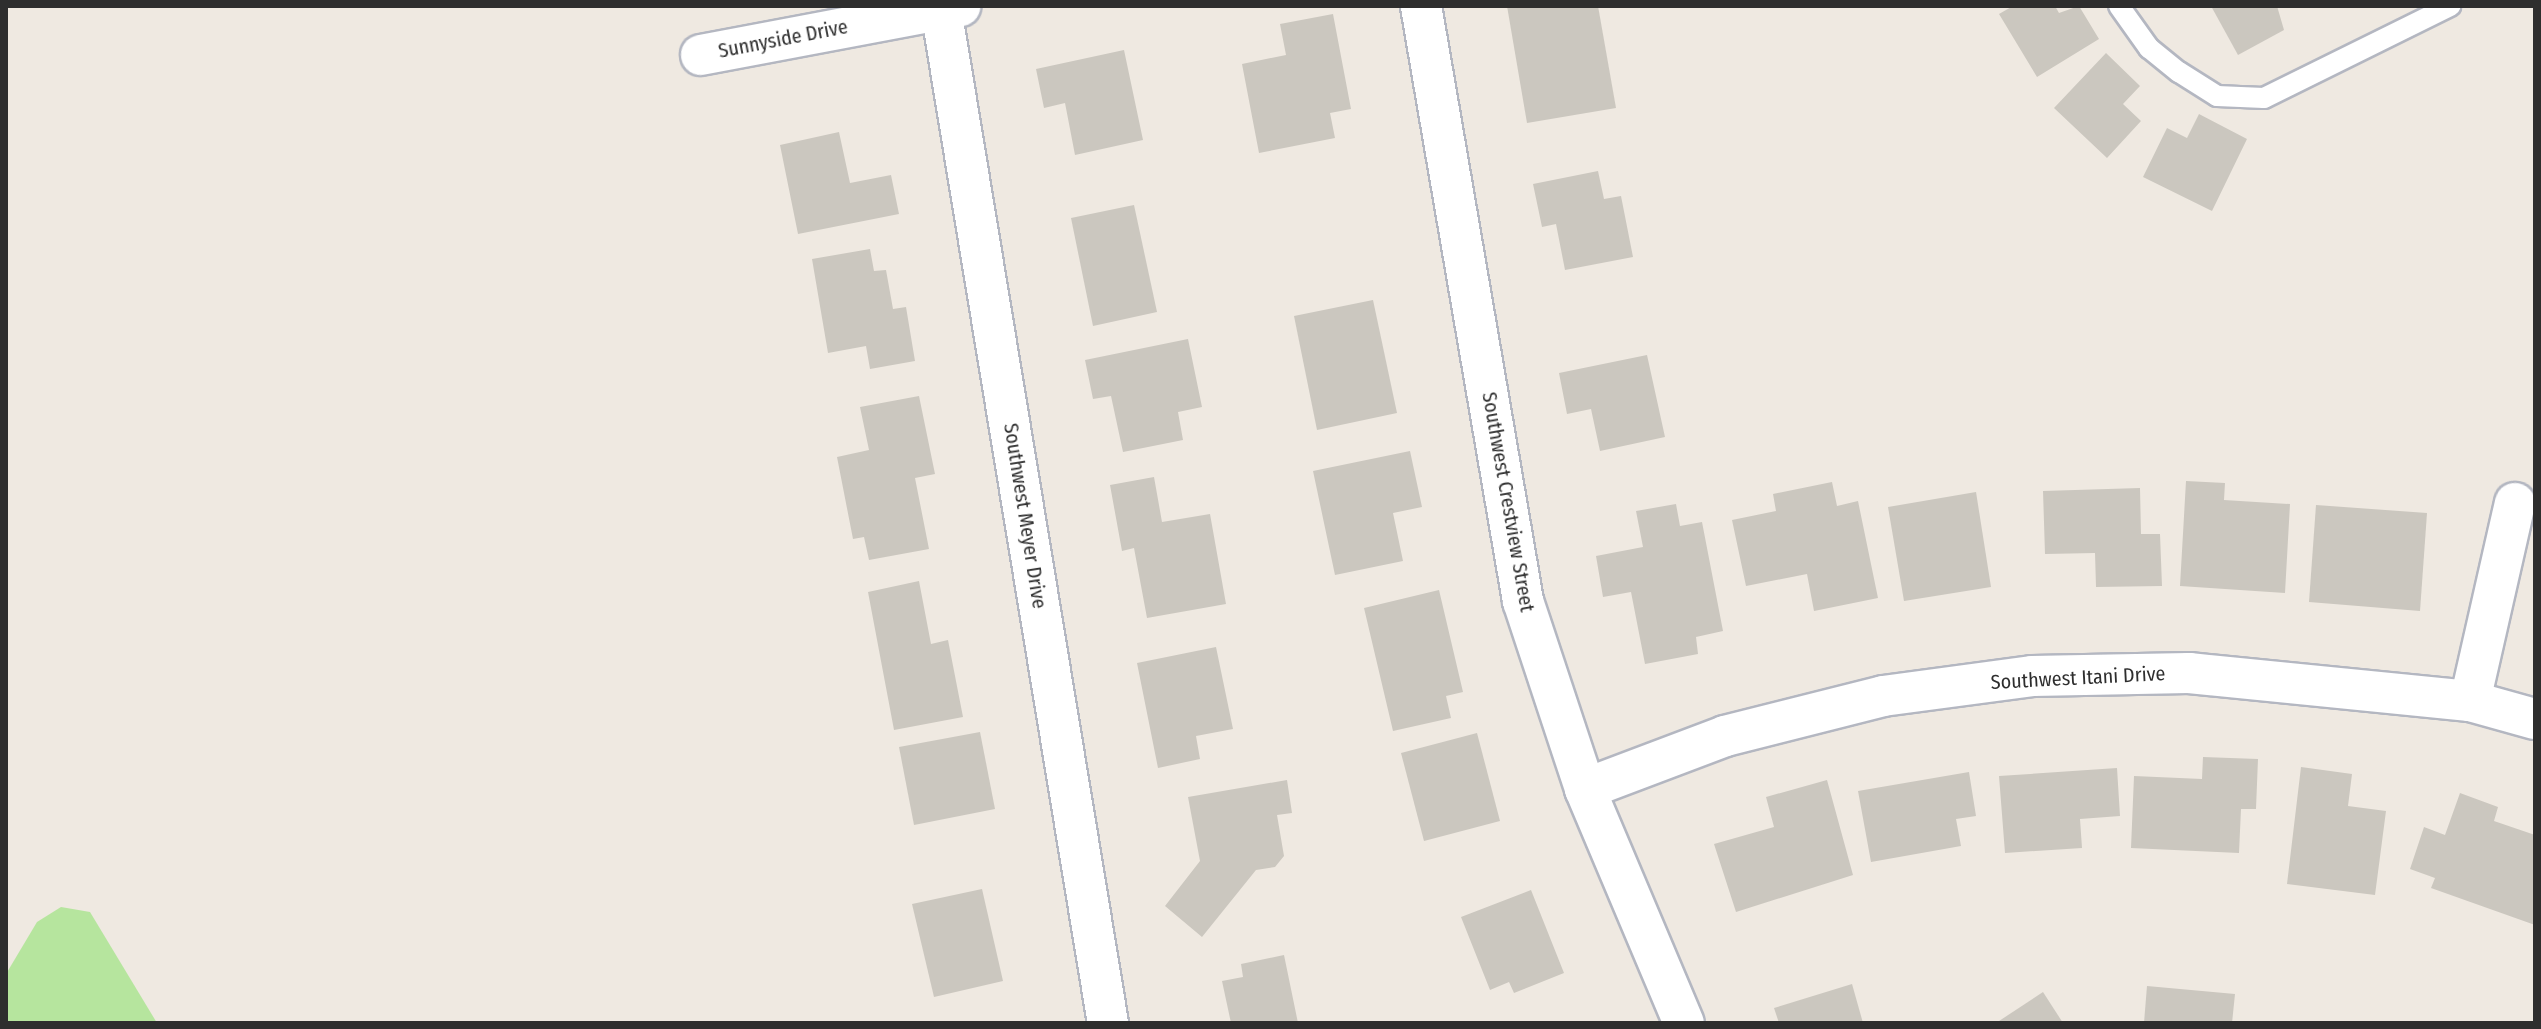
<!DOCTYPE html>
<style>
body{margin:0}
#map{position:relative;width:2541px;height:1029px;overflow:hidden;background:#efe9e1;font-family:"Fira Sans Condensed",sans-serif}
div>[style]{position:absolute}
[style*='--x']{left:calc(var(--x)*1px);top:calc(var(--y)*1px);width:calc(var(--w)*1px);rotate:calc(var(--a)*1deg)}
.green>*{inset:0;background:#b6e59e}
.building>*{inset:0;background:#cbc7bf}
.roads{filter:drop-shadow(2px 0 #b4b7c1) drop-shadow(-2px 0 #b4b7c1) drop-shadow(0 2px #b4b7c1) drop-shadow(0 -2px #b4b7c1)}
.lane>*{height:20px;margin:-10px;padding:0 10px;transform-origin:10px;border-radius:10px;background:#fff}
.street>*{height:40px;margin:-20px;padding:0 20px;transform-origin:20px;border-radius:20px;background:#fff}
span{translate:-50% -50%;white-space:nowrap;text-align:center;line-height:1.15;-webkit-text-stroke:6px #fff;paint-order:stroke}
.street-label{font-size:20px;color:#2e2e2e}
.frame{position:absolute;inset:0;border:8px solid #2e2e2e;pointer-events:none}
</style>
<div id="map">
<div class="green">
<div style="clip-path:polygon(61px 907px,90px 912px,157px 1023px,6px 1023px,6px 974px,37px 922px)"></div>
</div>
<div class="building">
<div style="clip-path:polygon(1507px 6px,1598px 6px,1616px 108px,1527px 123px)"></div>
<div style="clip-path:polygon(2013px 6px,2055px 6px,2059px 13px,2079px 6px,2099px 39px,2037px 77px,1999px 14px)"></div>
<div style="clip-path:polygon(2211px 6px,2277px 6px,2284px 30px,2238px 55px)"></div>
<div style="clip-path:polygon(1333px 14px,1351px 109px,1330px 113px,1335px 138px,1259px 153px,1242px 64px,1286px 55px,1280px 24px)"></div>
<div style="clip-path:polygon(1124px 50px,1143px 140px,1075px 155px,1065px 103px,1044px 108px,1036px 69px)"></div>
<div style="clip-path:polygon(2106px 53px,2140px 86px,2123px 104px,2141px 121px,2107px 158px,2054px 108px)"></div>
<div style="clip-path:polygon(2199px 114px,2247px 139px,2212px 211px,2143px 177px,2167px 128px,2187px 138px)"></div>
<div style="clip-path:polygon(839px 132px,850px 183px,891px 175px,899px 214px,798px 234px,780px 145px)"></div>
<div style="clip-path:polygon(1598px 171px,1604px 199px,1621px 196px,1633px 257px,1565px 270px,1556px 224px,1542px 227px,1533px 184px)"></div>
<div style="clip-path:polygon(1134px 205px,1157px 312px,1093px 326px,1071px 218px)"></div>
<div style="clip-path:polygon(870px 249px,874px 271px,886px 270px,893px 309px,906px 307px,915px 361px,870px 369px,866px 346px,828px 353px,812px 259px)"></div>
<div style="clip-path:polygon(1373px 300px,1397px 413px,1317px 430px,1294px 316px)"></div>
<div style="clip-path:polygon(1188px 339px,1202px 407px,1178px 412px,1183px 440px,1123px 452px,1111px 396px,1093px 399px,1085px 360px)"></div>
<div style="clip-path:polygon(1647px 355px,1665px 437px,1600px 451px,1591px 409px,1567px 414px,1559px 373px)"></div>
<div style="clip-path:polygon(919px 396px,935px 474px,915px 478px,929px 549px,869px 560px,864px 537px,853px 539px,837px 457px,869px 450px,860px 407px)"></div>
<div style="clip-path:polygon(1410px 451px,1422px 507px,1393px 513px,1403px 561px,1335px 575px,1313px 471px)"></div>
<div style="clip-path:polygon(1154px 477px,1162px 522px,1210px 514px,1226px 604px,1147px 618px,1134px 548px,1122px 551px,1110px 485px)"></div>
<div style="clip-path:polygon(2186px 481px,2225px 483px,2224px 500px,2290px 504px,2285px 593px,2180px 586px)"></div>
<div style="clip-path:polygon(1832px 482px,1837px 506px,1858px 501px,1878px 598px,1814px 611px,1807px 574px,1746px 586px,1732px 520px,1776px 511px,1773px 494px)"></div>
<div style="clip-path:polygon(2140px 488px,2141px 534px,2160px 534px,2162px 586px,2096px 587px,2095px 553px,2045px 554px,2043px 491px)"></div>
<div style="clip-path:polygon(1976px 492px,1991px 587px,1904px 601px,1888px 507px)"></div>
<div style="clip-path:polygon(1676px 504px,1680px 526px,1702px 522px,1723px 631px,1696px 637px,1698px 654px,1645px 664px,1631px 592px,1603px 597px,1596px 556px,1643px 547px,1636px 511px)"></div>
<div style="clip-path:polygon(2316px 505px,2427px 513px,2420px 611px,2309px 602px)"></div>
<div style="clip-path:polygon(919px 581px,931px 644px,948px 640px,963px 717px,894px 730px,868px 592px)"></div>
<div style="clip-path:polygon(1439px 590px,1463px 692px,1446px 696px,1451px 718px,1393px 731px,1364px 608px)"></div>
<div style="clip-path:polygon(1216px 647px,1233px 729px,1196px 736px,1200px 759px,1158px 768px,1137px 663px)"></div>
<div style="clip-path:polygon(980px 732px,995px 809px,914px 825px,899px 747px)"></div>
<div style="clip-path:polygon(1477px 733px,1500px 821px,1424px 841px,1401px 753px)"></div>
<div style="clip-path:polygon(2203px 757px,2258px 759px,2256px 809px,2241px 809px,2239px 853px,2131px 848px,2134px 776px,2202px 779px)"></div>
<div style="clip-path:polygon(2301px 767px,2352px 774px,2348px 806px,2386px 811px,2375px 895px,2287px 884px)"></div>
<div style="clip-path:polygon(2117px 768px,2120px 816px,2080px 819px,2082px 848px,2005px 853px,1999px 776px)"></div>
<div style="clip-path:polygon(1969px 772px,1976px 816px,1956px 819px,1961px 846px,1871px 862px,1858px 791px)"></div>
<div style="clip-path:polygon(1287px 780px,1292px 813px,1277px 815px,1284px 856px,1275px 867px,1256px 870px,1202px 937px,1165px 906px,1200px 861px,1188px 797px)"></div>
<div style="clip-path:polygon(1827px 780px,1853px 875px,1736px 912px,1714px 844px,1774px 827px,1766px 797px)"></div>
<div style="clip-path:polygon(2460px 793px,2498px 807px,2494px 821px,2535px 835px,2535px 925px,2431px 888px,2435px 878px,2410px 869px,2424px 827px,2445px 835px)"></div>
<div style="clip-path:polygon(982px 889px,1003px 981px,934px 997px,912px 904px)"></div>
<div style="clip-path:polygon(1531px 890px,1564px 973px,1514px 993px,1509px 982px,1490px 990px,1461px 917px)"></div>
<div style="clip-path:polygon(1284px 955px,1298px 1023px,1231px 1023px,1222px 981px,1243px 977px,1241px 964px)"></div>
<div style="clip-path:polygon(1852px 984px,1863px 1023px,1779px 1023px,1774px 1008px)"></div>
<div style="clip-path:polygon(2147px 986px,2235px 994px,2232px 1023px,2144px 1023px)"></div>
<div style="clip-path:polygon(2043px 992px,2063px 1023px,1996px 1023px)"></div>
</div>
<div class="roads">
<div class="lane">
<div style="--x:2119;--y:6;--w:52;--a:54.5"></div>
<div style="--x:2149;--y:48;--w:38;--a:39"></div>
<div style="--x:2179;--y:72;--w:45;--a:32.3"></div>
<div style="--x:2217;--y:96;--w:47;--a:2.4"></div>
<div style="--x:2264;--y:98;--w:208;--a:-26.3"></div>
</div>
<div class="street">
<div style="--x:1421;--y:6;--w:604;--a:80.27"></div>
<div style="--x:1523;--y:601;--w:198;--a:71.7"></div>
<div style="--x:1585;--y:789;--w:254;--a:67.1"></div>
<div style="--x:941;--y:9;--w:1028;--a:80.65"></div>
<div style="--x:701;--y:55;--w:264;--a:-10.7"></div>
<div style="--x:2470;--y:701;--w:203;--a:-77.2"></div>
<div style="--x:1585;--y:789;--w:150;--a:-20.7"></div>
<div style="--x:1725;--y:736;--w:163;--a:-14.2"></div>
<div style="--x:1883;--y:696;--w:150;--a:-7.6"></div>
<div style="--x:2032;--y:676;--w:157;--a:-1.1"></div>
<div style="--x:2189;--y:673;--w:282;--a:5.7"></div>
<div style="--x:2470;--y:701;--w:67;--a:15.5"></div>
</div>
</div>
<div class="street-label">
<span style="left:783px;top:39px;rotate:-11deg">Sunnyside Drive</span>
<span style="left:1508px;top:502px;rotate:80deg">Southwest Crestview Street</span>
<span style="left:1025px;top:516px;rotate:81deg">Southwest Meyer Drive</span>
<span style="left:2078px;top:678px;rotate:-3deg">Southwest Itani Drive</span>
</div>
<div class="frame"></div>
</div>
